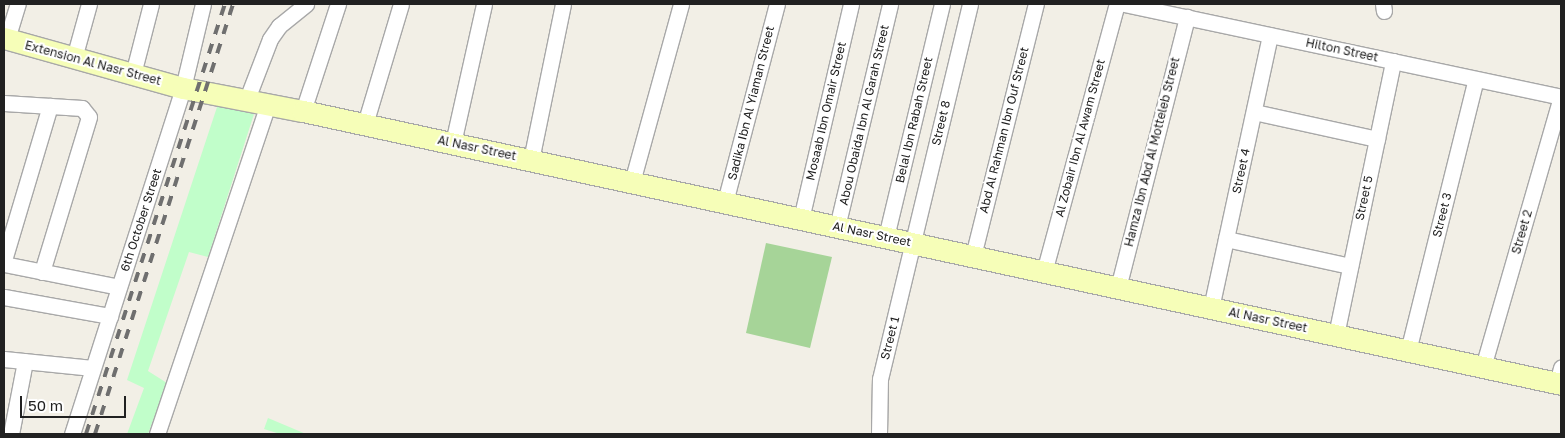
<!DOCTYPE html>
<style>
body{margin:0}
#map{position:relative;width:1565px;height:438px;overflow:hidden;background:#f2efe6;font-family:"Golos Text",sans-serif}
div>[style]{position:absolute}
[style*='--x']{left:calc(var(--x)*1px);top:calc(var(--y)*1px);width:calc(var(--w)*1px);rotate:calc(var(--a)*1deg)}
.forest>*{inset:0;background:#a6d498}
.park>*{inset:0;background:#c1feca}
.roads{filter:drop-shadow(1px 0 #a8a8a8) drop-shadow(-1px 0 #a8a8a8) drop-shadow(0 1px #a8a8a8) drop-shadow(0 -1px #a8a8a8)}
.street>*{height:15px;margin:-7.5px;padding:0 7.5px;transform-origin:7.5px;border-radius:7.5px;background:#fff}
.secondary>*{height:21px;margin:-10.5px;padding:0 10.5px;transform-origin:10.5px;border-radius:10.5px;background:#f6feb8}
.rail>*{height:4px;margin-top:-2px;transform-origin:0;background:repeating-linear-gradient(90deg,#6f6f6f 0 10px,transparent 0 20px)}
span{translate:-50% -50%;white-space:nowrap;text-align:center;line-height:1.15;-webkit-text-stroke:4px #fff;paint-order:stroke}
.street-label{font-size:12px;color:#212121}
.frame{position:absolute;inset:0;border:5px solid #212121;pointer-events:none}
.scale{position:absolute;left:20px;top:396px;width:106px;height:22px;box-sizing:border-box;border:2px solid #212121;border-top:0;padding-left:6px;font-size:15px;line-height:18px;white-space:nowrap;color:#212121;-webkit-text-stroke:4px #fff;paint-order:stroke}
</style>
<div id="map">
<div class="forest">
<div style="clip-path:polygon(766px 243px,832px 257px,810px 348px,746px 333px)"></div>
</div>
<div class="park">
<div style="clip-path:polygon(218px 104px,254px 114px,208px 257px,189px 252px,148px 371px,167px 383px,148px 434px,127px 434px,144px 388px,127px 380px)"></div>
<div style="clip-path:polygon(268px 418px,306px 434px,280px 434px,264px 429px)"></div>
</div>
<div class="roads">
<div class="street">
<div style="--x:1124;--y:4;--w:447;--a:12"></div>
<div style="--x:1383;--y:4;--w:7;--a:82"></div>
<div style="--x:7;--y:39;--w:37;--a:-73"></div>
<div style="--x:74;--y:58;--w:56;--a:-74.5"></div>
<div style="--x:133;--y:74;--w:72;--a:-75.6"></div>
<div style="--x:247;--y:99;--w:64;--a:-69"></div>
<div style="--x:270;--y:39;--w:16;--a:-55"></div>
<div style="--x:279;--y:26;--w:35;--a:-39"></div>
<div style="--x:4;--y:103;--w:78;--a:3.7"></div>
<div style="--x:82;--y:108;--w:11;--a:52"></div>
<div style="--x:89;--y:117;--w:162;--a:106.9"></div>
<div style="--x:303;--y:111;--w:113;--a:-71.9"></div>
<div style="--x:1254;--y:112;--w:126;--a:12.4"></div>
<div style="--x:365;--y:124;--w:125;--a:-73.3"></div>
<div style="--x:453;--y:143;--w:142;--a:-77.4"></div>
<div style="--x:531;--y:160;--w:159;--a:-78.4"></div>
<div style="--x:632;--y:182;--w:185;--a:-74.6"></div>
<div style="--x:725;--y:202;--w:205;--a:-75.3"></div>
<div style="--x:801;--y:219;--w:221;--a:-76.9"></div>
<div style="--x:837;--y:227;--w:229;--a:-76.6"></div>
<div style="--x:886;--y:237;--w:240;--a:-76.5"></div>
<div style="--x:1226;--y:239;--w:127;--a:12.3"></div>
<div style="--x:973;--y:256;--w:260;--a:-76"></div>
<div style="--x:4;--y:260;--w:161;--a:-73.4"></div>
<div style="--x:4;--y:264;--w:117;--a:11.3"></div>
<div style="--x:1044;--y:272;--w:278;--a:-74.8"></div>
<div style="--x:1118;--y:288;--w:280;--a:-75.7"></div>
<div style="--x:4;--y:297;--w:108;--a:10.2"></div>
<div style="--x:1211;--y:308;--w:279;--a:-77.8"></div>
<div style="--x:1336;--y:335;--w:280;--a:-78.2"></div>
<div style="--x:1408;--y:351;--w:280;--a:-76"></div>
<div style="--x:4;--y:359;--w:89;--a:5.8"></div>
<div style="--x:1483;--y:367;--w:281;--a:-73.9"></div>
<div style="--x:1557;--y:383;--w:16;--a:-75"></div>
<div style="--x:11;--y:434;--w:74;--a:-79.1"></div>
<div style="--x:72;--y:434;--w:363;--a:-72.2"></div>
<div style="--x:183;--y:88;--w:86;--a:-76.6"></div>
<div style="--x:157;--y:434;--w:348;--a:-71.4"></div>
<div style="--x:879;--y:434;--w:55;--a:-89"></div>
<div style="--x:880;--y:379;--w:386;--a:-76.5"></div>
</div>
<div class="secondary">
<div style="--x:4;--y:38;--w:186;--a:15.6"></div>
<div style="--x:183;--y:88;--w:122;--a:10.9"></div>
<div style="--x:303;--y:111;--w:1287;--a:12.24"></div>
</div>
</div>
<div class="rail">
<div style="--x:86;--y:434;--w:452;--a:-72.1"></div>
<div style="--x:95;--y:434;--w:452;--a:-72.2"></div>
</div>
<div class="street-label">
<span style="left:1342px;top:50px;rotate:12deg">Hilton Street</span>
<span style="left:93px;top:63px;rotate:15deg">Extension Al Nasr Street</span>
<span style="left:751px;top:103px;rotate:-76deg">Sadika Ibn Al Yiaman Street</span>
<span style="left:826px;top:111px;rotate:-77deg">Mosaab Ibn Omair Street</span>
<span style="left:864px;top:115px;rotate:-77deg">Abou Obaida Ibn Al Garah Street</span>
<span style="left:914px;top:120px;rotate:-77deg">Belal Ibn Rabah Street</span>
<span style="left:941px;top:123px;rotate:-77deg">Street 8</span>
<span style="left:1004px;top:130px;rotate:-76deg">Abd Al Rahman Ibn Ouf Street</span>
<span style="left:1080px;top:138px;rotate:-75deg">Al Zobair Ibn Al Awam Street</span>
<span style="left:477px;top:148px;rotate:12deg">Al Nasr Street</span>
<span style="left:1152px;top:152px;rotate:-76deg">Hamza Ibn Abd Al Motteleb Street</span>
<span style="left:1241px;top:171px;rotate:-78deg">Street 4</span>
<span style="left:1364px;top:198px;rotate:-78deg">Street 5</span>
<span style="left:1442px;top:215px;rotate:-76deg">Street 3</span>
<span style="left:141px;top:220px;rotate:-72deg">6th October Street</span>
<span style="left:1522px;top:232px;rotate:-74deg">Street 2</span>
<span style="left:872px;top:234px;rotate:12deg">Al Nasr Street</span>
<span style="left:1268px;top:320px;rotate:12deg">Al Nasr Street</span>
<span style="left:890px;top:338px;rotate:-76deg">Street 1</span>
</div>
<div class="frame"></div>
<div class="scale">50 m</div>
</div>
